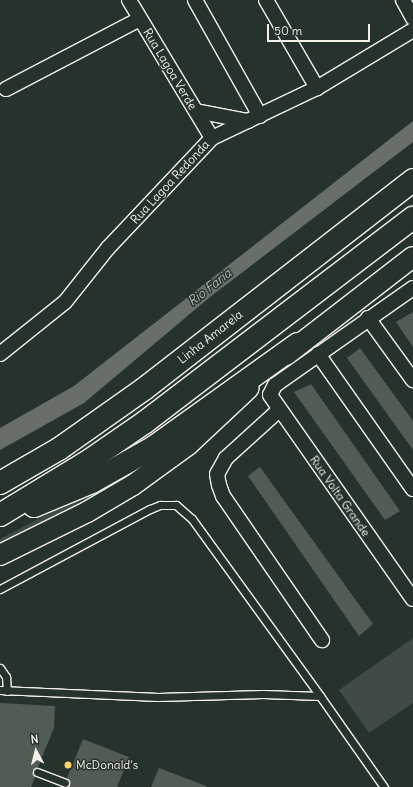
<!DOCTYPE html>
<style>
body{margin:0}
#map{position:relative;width:413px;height:787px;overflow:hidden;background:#26332d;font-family:Delius,sans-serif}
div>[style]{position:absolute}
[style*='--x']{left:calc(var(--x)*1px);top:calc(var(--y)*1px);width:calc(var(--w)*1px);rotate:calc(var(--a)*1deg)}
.green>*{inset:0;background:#414b45}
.water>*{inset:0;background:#676f68}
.building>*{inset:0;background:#525c55}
.roads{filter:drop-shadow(1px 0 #f4f1e8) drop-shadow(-1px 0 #f4f1e8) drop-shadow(0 1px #f4f1e8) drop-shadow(0 -1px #f4f1e8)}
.service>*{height:7px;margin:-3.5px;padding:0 3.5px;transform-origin:3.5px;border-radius:3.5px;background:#26332d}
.minor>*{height:14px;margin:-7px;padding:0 7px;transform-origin:7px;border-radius:7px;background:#26332d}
.secondary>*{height:20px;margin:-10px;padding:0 10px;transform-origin:10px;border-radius:10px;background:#26332d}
.motorway>*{height:22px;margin:-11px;padding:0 11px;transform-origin:11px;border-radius:11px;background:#26332d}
.dots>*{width:11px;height:11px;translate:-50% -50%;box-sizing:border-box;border:2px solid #26332d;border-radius:50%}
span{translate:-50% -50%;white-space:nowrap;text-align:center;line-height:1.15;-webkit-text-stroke:3px #26332d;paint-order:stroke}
.street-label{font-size:12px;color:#f4f1e8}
.poi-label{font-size:12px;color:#f4f1e8}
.left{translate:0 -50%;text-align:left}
.water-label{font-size:13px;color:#bcbdb5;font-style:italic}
.north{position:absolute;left:16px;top:731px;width:40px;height:40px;-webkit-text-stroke:3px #26332d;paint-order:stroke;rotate:353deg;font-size:11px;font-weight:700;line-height:16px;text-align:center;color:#f4f1e8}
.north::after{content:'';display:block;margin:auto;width:14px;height:18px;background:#f4f1e8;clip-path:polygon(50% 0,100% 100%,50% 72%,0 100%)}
.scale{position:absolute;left:267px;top:24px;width:103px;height:18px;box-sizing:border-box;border:2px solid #f4f1e8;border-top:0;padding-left:5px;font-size:12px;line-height:14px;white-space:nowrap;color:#f4f1e8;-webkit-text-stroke:3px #26332d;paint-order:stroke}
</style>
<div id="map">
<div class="green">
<div style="clip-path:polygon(148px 461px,126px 476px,55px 517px,0 544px,0 539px)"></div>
<div style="clip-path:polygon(413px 638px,413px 703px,369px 733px,339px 690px)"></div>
</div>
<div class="water">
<div style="clip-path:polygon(413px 121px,413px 142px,210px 297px,84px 403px,0 450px,0 428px,74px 386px)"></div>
</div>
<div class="building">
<div style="clip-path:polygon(413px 312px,413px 347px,396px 322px)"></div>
<div style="clip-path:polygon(360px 348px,413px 421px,413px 450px,347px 358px)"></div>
<div style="clip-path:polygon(311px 384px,400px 511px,385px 520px,294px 392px)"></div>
<div style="clip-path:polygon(260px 467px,373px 624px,359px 636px,248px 476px)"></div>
<div style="clip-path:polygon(0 703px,55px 706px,54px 728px,38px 767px,32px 771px,35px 777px,31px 787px,0 787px)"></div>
<div style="clip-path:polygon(83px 739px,129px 757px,117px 787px,68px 787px,70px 783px,67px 778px)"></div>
<div style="clip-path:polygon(159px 768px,206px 786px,206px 787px,151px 787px)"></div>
</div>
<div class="roads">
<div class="service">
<div style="--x:0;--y:589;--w:170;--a:-28.1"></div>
<div style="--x:150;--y:509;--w:11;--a:-22"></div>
<div style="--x:160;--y:505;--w:16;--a:0"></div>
<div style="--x:176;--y:505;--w:21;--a:41"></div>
<div style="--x:192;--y:519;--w:218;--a:54.1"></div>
<div style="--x:0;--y:668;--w:11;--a:56"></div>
<div style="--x:6;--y:677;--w:14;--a:86"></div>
<div style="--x:0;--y:690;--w:158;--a:2.5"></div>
<div style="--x:158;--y:697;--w:105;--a:-1.6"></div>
<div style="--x:263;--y:694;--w:57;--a:2"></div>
<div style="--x:320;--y:696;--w:111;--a:54.9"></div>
<div style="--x:37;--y:772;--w:30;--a:21"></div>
</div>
<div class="minor">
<div style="--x:129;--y:0;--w:161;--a:59"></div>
<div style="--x:195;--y:0;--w:133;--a:60.7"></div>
<div style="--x:266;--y:0;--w:102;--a:59.9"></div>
<div style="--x:403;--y:0;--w:21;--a:61"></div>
<div style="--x:6;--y:89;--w:151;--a:-27.6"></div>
<div style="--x:196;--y:111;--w:53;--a:10.9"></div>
<div style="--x:413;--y:288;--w:169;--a:144.9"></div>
<div style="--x:275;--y:385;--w:11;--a:117"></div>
<div style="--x:270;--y:395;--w:249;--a:55"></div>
<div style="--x:368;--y:318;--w:77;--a:54"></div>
<div style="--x:0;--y:354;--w:83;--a:-38.7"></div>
<div style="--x:65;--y:302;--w:69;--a:-51.5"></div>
<div style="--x:108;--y:248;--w:151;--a:-46.6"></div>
<div style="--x:212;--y:138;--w:116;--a:-25.5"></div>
<div style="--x:317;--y:88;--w:112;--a:-31.1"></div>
<div style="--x:318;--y:354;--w:165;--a:54.9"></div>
<div style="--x:279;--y:410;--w:72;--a:137.8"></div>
<div style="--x:226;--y:458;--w:18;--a:119"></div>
<div style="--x:217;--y:474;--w:11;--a:80"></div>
<div style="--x:219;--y:485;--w:12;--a:70"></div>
<div style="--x:223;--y:496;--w:175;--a:55.5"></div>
</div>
<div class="secondary">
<div style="--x:286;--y:355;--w:160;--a:-37.7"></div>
<div style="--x:0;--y:555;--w:97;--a:-26.3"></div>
<div style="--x:87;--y:512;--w:53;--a:-30.4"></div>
<div style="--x:133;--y:485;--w:68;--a:-36"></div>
<div style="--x:188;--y:445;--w:83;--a:-43.1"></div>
</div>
<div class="motorway">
<div style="--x:0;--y:483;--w:68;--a:-30"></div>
<div style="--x:59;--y:449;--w:104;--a:-35.2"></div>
<div style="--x:144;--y:389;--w:341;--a:-37.8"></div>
<div style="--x:34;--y:506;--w:63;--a:-22.5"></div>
<div style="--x:92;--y:482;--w:71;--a:-29.4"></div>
<div style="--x:154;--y:447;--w:177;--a:-35.6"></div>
<div style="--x:0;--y:515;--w:105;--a:-31.4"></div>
<div style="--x:90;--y:460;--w:67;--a:-34.6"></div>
<div style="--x:145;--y:422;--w:337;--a:-37.3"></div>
</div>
</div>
<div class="dots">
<div style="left:68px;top:765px;background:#ffd166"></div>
</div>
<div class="street-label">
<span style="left:170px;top:69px;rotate:59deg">Rua Lagoa Verde</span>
<span style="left:170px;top:182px;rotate:-47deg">Rua Lagoa Redonda</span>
<span style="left:210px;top:337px;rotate:-38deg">Linha Amarela</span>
<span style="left:340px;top:496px;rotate:55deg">Rua Volta Grande</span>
</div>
<div class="poi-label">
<span class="left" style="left:76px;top:765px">McDonald's</span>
</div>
<div class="water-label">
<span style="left:210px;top:288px;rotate:-38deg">Rio Faria</span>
</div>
<div class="north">N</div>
<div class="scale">50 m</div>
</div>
